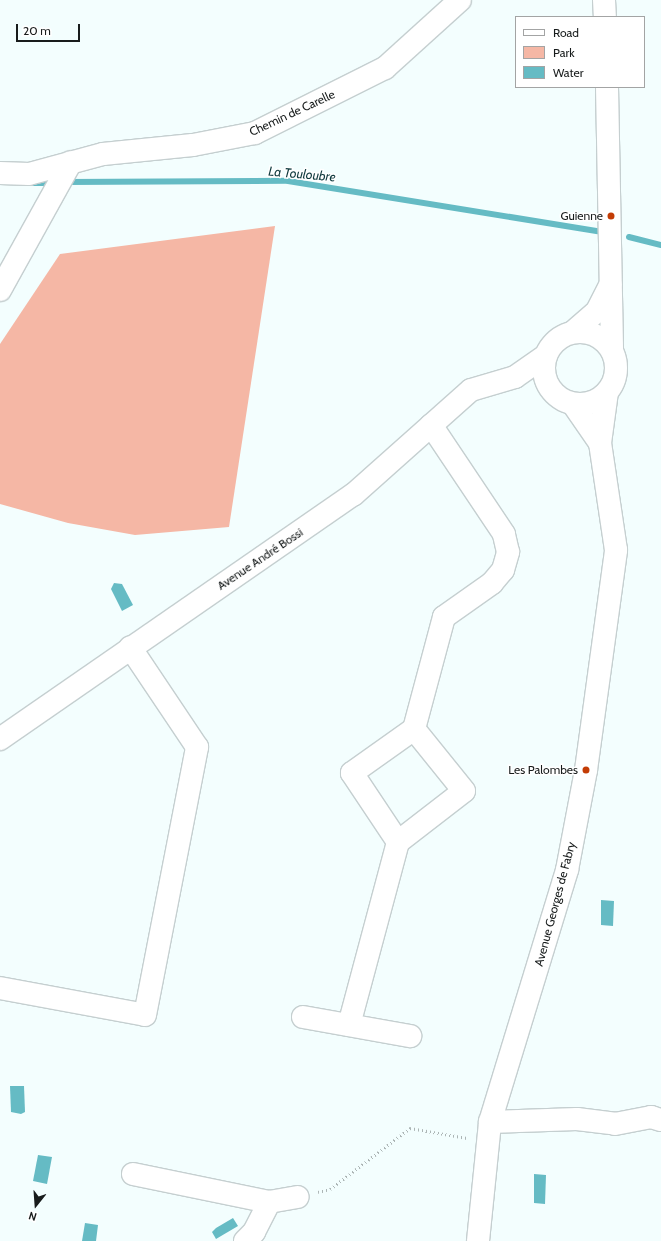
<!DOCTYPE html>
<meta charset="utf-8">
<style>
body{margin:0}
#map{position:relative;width:661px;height:1241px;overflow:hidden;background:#f3fefe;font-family:Cabin,sans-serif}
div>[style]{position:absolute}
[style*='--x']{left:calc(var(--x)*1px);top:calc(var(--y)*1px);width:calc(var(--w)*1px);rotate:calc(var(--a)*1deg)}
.green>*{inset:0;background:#f5b7a5}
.water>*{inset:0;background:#65bbc4}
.stream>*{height:6px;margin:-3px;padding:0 3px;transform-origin:3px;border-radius:3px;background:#65bbc4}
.path>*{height:2.5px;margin-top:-1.25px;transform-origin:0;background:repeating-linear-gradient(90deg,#acb5b5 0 1px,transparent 0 4px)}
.roads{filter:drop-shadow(1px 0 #c5cfd0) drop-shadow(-1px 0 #c5cfd0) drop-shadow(0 1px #c5cfd0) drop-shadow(0 -1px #c5cfd0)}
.minor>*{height:22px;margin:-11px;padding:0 11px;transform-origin:11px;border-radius:11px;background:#fff}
.minor>.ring{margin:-11px;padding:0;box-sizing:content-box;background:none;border:22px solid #fff;border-radius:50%}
.dots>*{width:11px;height:11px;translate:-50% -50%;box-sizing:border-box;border:2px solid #fff;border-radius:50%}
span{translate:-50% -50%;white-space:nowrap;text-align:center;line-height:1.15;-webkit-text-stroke:3px #fff;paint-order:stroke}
.street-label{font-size:12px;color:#181c1c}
.poi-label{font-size:12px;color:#181c1c}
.right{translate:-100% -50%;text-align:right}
.water-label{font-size:13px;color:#103a3e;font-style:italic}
.legend{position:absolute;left:515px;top:16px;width:130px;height:72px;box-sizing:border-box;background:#fff;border:1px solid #a3a4a4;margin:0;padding:5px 7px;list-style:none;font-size:12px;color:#181c1c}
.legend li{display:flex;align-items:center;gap:8px;height:20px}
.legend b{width:20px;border:1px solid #a3a4a4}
.north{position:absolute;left:16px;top:1185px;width:40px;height:40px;-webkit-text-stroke:3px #fff;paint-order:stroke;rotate:197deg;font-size:11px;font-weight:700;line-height:16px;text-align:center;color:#181c1c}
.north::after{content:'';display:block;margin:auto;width:14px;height:18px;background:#181c1c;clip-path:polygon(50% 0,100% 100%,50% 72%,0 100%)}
.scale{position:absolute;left:16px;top:24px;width:64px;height:18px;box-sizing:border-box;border:2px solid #181c1c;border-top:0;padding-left:5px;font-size:12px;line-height:14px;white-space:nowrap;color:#181c1c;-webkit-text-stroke:3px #fff;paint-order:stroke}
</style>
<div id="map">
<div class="green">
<div style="clip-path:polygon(275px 226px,229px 527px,135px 535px,68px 523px,0 504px,0 344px,60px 254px)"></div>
</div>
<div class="water">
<div style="clip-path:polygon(114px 583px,122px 584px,133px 605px,122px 611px,111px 589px)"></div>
<div style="clip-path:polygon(601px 900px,614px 901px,613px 926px,601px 925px)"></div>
<div style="clip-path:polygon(10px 1086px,24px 1086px,25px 1112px,21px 1114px,11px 1112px)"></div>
<div style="clip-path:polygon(38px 1155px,52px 1157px,47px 1184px,33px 1181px)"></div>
<div style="clip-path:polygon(534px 1174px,546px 1175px,545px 1204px,534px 1203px)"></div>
<div style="clip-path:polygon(233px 1218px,238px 1226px,216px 1239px,212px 1232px,216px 1228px)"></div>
<div style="clip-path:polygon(85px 1223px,98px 1225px,96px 1241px,82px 1241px)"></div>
</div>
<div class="stream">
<div style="--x:66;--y:182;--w:222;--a:-0.3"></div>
<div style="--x:288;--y:181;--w:314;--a:9.2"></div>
<div style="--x:32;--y:183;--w:22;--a:0"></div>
<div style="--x:629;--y:237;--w:33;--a:14"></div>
</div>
<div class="path">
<div style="--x:318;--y:1192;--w:12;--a:-14"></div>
<div style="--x:330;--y:1189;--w:101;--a:-37.3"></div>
<div style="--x:410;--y:1128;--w:58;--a:10"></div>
</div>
<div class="roads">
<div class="minor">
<div style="--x:604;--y:0;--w:17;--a:87"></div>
<div style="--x:607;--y:87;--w:263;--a:88.9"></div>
<div style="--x:0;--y:173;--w:29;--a:2"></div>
<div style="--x:29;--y:174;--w:77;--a:-15.1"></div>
<div style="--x:103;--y:154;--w:90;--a:-5.7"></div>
<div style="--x:193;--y:145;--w:63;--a:-11"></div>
<div style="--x:255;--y:133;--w:145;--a:-26.6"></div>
<div style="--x:385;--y:68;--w:101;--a:-42.2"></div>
<div style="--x:0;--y:290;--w:146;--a:-61"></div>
<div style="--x:573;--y:332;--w:32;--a:-41"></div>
<div style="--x:597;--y:311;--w:30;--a:-63"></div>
<div class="ring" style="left:544px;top:332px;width:50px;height:50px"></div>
<div style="--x:573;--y:404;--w:47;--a:55.3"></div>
<div style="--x:0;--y:739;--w:429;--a:-34.7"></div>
<div style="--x:353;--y:495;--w:158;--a:-41.7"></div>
<div style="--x:471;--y:390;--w:46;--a:-16.5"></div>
<div style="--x:515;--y:377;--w:38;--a:-35"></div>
<div style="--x:398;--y:842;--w:83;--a:-123.7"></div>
<div style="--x:352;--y:773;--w:76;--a:-35.4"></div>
<div style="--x:414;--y:729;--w:116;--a:-75"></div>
<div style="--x:444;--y:617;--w:59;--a:-35.3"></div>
<div style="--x:492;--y:583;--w:17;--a:-50"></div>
<div style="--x:503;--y:570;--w:19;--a:-74"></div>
<div style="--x:508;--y:552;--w:18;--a:-103"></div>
<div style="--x:504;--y:534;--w:131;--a:-123.8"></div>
<div style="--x:0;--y:988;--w:147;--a:10.5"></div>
<div style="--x:145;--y:1015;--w:273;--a:-79"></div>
<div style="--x:197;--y:747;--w:120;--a:-123.8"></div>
<div style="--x:303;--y:1017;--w:109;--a:10.1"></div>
<div style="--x:349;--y:1025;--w:189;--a:-75"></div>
<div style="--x:398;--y:842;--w:83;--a:-37.7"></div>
<div style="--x:464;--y:791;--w:80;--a:-128.9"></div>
<div style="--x:490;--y:1122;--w:87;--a:-2"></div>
<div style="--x:577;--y:1119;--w:38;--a:7"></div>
<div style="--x:615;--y:1124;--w:37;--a:-11"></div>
<div style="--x:651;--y:1117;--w:10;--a:17"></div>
<div style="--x:133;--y:1174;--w:139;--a:11.6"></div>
<div style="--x:269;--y:1202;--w:29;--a:-10"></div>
<div style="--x:245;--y:1241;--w:13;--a:-45"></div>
<div style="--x:254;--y:1232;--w:34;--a:-63"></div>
<div style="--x:478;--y:1241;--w:120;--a:-84.2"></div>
<div style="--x:490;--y:1122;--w:264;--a:-73"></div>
<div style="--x:567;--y:870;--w:102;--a:-79.2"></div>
<div style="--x:586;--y:770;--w:222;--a:-82.2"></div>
<div style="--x:616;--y:550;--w:108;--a:-98.5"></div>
<div style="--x:600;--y:443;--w:51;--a:-82.2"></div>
</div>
</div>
<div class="dots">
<div style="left:611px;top:216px;background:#c33c05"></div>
<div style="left:586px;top:770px;background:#c33c05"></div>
</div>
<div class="street-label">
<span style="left:292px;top:113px;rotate:-25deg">Chemin de Carelle</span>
<span style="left:260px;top:559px;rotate:-34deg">Avenue André Bossi</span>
<span style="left:555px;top:904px;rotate:-75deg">Avenue Georges de Fabry</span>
</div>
<div class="poi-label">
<span class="right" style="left:603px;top:216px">Guienne</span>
<span class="right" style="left:578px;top:770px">Les Palombes</span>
</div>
<div class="water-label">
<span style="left:302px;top:174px;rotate:5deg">La Touloubre</span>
</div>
<ul class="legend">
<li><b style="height:5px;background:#fff"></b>Road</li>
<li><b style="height:11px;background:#f5b7a5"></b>Park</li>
<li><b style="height:11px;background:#65bbc4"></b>Water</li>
</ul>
<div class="north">N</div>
<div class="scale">20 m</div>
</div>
